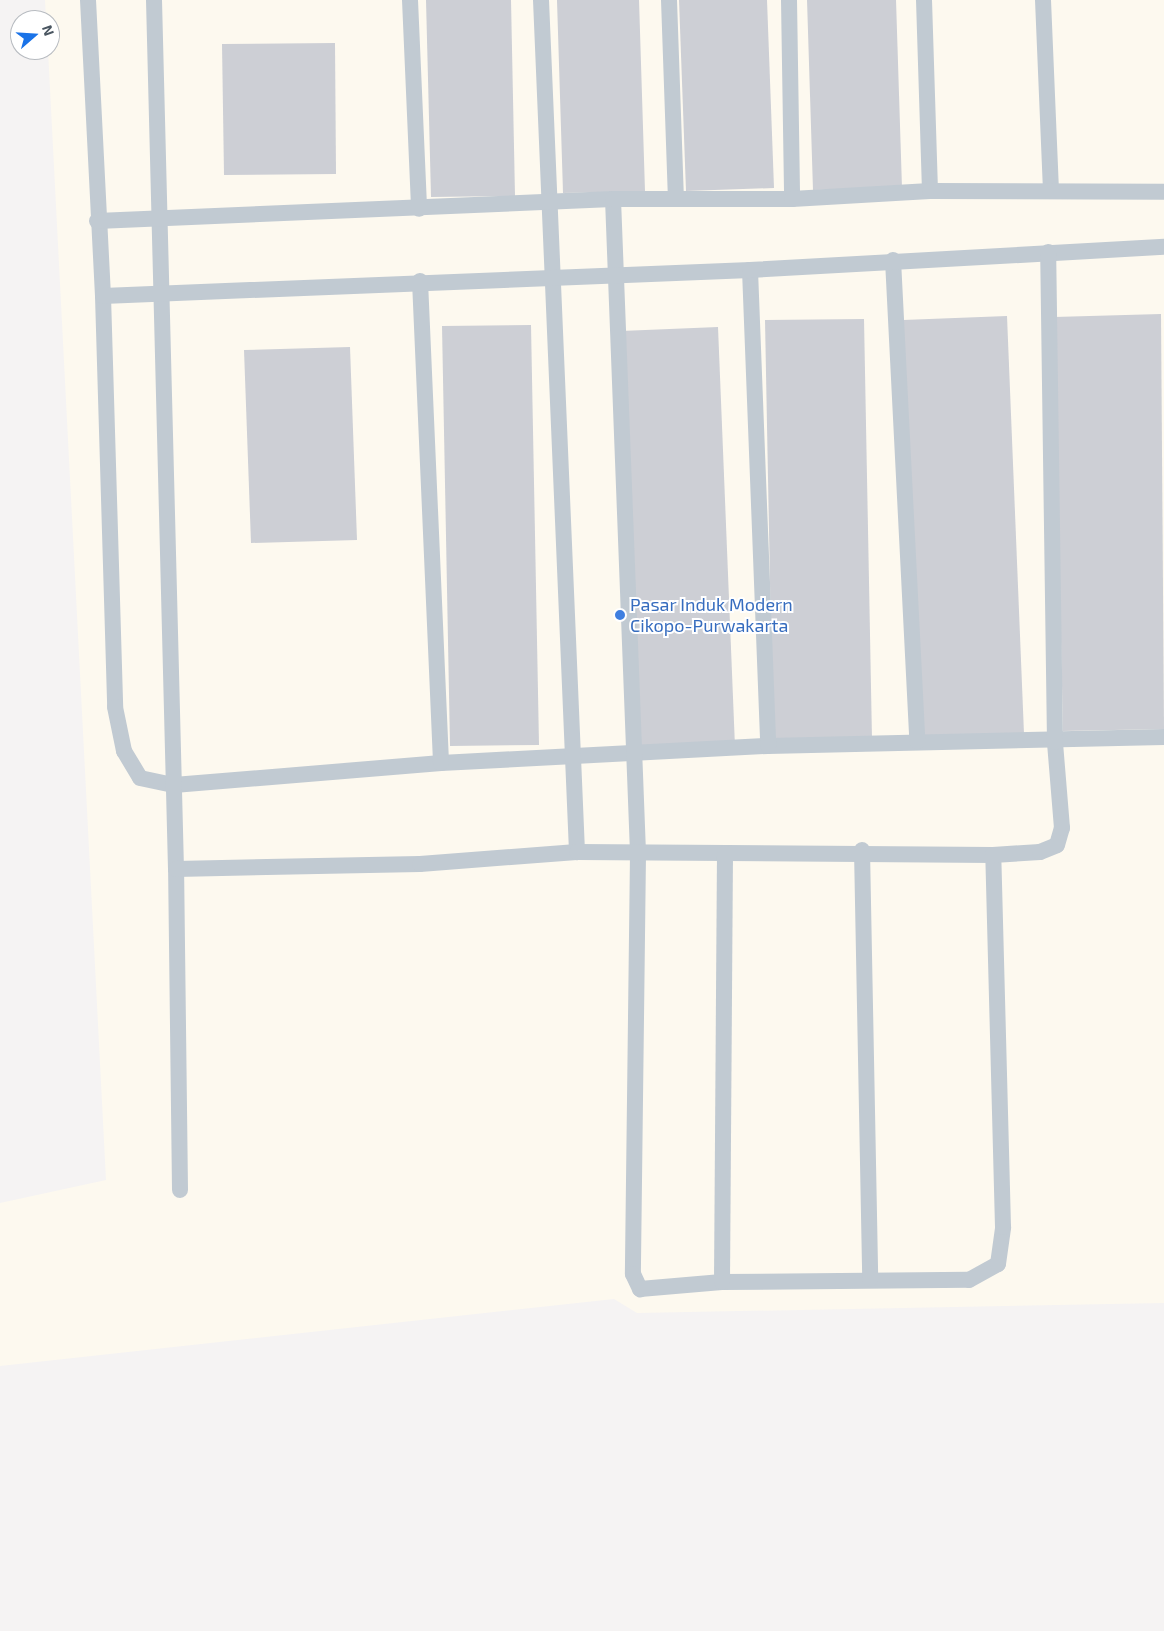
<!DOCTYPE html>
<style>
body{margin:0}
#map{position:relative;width:1164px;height:1631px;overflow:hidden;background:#f5f3f3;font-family:"Exo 2",sans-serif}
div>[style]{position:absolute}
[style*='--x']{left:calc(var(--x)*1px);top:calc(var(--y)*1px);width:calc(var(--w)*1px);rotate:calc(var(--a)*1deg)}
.commercial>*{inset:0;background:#fdf9ef}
.building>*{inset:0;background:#cdcfd5}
.lane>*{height:16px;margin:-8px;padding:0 8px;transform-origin:8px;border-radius:8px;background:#c1cad2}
.dots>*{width:14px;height:14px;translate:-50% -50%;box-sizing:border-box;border:2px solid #fff;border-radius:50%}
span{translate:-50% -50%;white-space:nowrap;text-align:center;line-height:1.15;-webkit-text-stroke:4px #fff;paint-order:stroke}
.shop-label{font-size:18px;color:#366cbe}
.left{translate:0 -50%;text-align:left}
.north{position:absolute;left:10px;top:10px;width:50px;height:50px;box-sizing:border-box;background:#fff;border:1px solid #b7bbc0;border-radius:50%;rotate:71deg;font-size:14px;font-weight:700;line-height:20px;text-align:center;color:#4a5661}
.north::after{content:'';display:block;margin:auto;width:18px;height:22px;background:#1a73e8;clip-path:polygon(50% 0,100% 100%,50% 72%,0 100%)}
</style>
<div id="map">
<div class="commercial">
<div style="clip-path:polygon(45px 0,1164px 0,1164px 1303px,637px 1313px,614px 1299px,0 1366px,0 1203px,106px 1180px,48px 50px,50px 20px,46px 20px)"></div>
</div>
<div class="building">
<div style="clip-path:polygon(426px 0,511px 0,515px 196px,431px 197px)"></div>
<div style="clip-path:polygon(557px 0,639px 0,645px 191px,563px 193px)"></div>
<div style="clip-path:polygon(679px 0,767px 0,774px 188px,686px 191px)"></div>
<div style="clip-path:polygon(807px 0,896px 0,902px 188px,813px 190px)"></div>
<div style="clip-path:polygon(335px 43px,336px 174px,224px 175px,222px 44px)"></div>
<div style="clip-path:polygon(1161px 314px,1164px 729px,1063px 731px,1054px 317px)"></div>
<div style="clip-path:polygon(1007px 316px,1024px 734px,920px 738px,903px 320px)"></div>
<div style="clip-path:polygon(864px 319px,872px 739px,773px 740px,765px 320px)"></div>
<div style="clip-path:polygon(531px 325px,539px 745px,450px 746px,442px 326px)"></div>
<div style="clip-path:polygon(718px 327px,735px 747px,639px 750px,621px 331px)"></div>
<div style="clip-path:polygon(350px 347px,357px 540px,251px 543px,244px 350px)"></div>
</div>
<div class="lane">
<div style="--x:88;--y:0;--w:296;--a:87.1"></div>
<div style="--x:103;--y:296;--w:411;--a:88.3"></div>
<div style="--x:115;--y:707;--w:45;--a:78.4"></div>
<div style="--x:124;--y:751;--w:31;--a:59"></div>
<div style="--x:140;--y:778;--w:35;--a:12"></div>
<div style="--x:174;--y:785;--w:268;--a:-4.7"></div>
<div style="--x:441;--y:763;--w:327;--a:-3"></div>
<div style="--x:768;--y:746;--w:396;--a:-1.3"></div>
<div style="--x:154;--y:0;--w:869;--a:88.55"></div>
<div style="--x:410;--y:0;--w:209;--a:87.5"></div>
<div style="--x:541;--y:0;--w:853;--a:87.58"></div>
<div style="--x:669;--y:0;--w:198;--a:88"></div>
<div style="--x:789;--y:0;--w:199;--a:89.1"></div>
<div style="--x:924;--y:0;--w:191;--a:88.2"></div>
<div style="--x:1043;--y:0;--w:191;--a:87.6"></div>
<div style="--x:613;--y:199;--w:655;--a:87.81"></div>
<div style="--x:638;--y:854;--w:420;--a:90.7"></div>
<div style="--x:633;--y:1274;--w:17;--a:65"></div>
<div style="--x:640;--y:1289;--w:82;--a:-4.9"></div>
<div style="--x:722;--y:1282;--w:247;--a:-0.5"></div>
<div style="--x:969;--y:1280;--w:33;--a:-29"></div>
<div style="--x:998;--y:1264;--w:37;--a:-82"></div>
<div style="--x:1003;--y:1227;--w:372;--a:-91.5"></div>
<div style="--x:97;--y:221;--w:516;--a:-2.44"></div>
<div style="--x:613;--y:199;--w:179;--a:0"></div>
<div style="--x:792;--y:199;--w:138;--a:-3.3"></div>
<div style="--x:930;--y:191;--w:234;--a:0.2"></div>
<div style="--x:893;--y:260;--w:482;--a:87.1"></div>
<div style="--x:750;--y:270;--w:476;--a:87.8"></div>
<div style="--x:420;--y:281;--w:482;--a:87.5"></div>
<div style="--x:103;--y:296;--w:648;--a:-2.3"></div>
<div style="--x:750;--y:270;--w:415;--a:-3.2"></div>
<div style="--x:862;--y:850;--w:429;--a:88.9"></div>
<div style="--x:180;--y:1190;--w:321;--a:-90.7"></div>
<div style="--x:176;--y:869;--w:244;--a:-1.2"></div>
<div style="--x:420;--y:864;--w:157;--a:-4.4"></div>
<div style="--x:577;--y:852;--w:416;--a:0.4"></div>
<div style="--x:993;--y:855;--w:47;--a:-3.7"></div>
<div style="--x:1040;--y:852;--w:18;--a:-22"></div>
<div style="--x:1057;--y:845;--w:18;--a:-74"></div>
<div style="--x:1062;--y:828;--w:86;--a:-94.7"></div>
<div style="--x:1055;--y:742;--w:490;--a:-90.8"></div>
<div style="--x:722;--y:1282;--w:428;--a:-89.6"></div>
</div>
<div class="dots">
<div style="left:620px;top:615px;background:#3f7fe0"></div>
</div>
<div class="shop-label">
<span class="left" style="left:630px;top:615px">Pasar Induk Modern<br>Cikopo-Purwakarta</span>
</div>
<div class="north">N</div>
</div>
